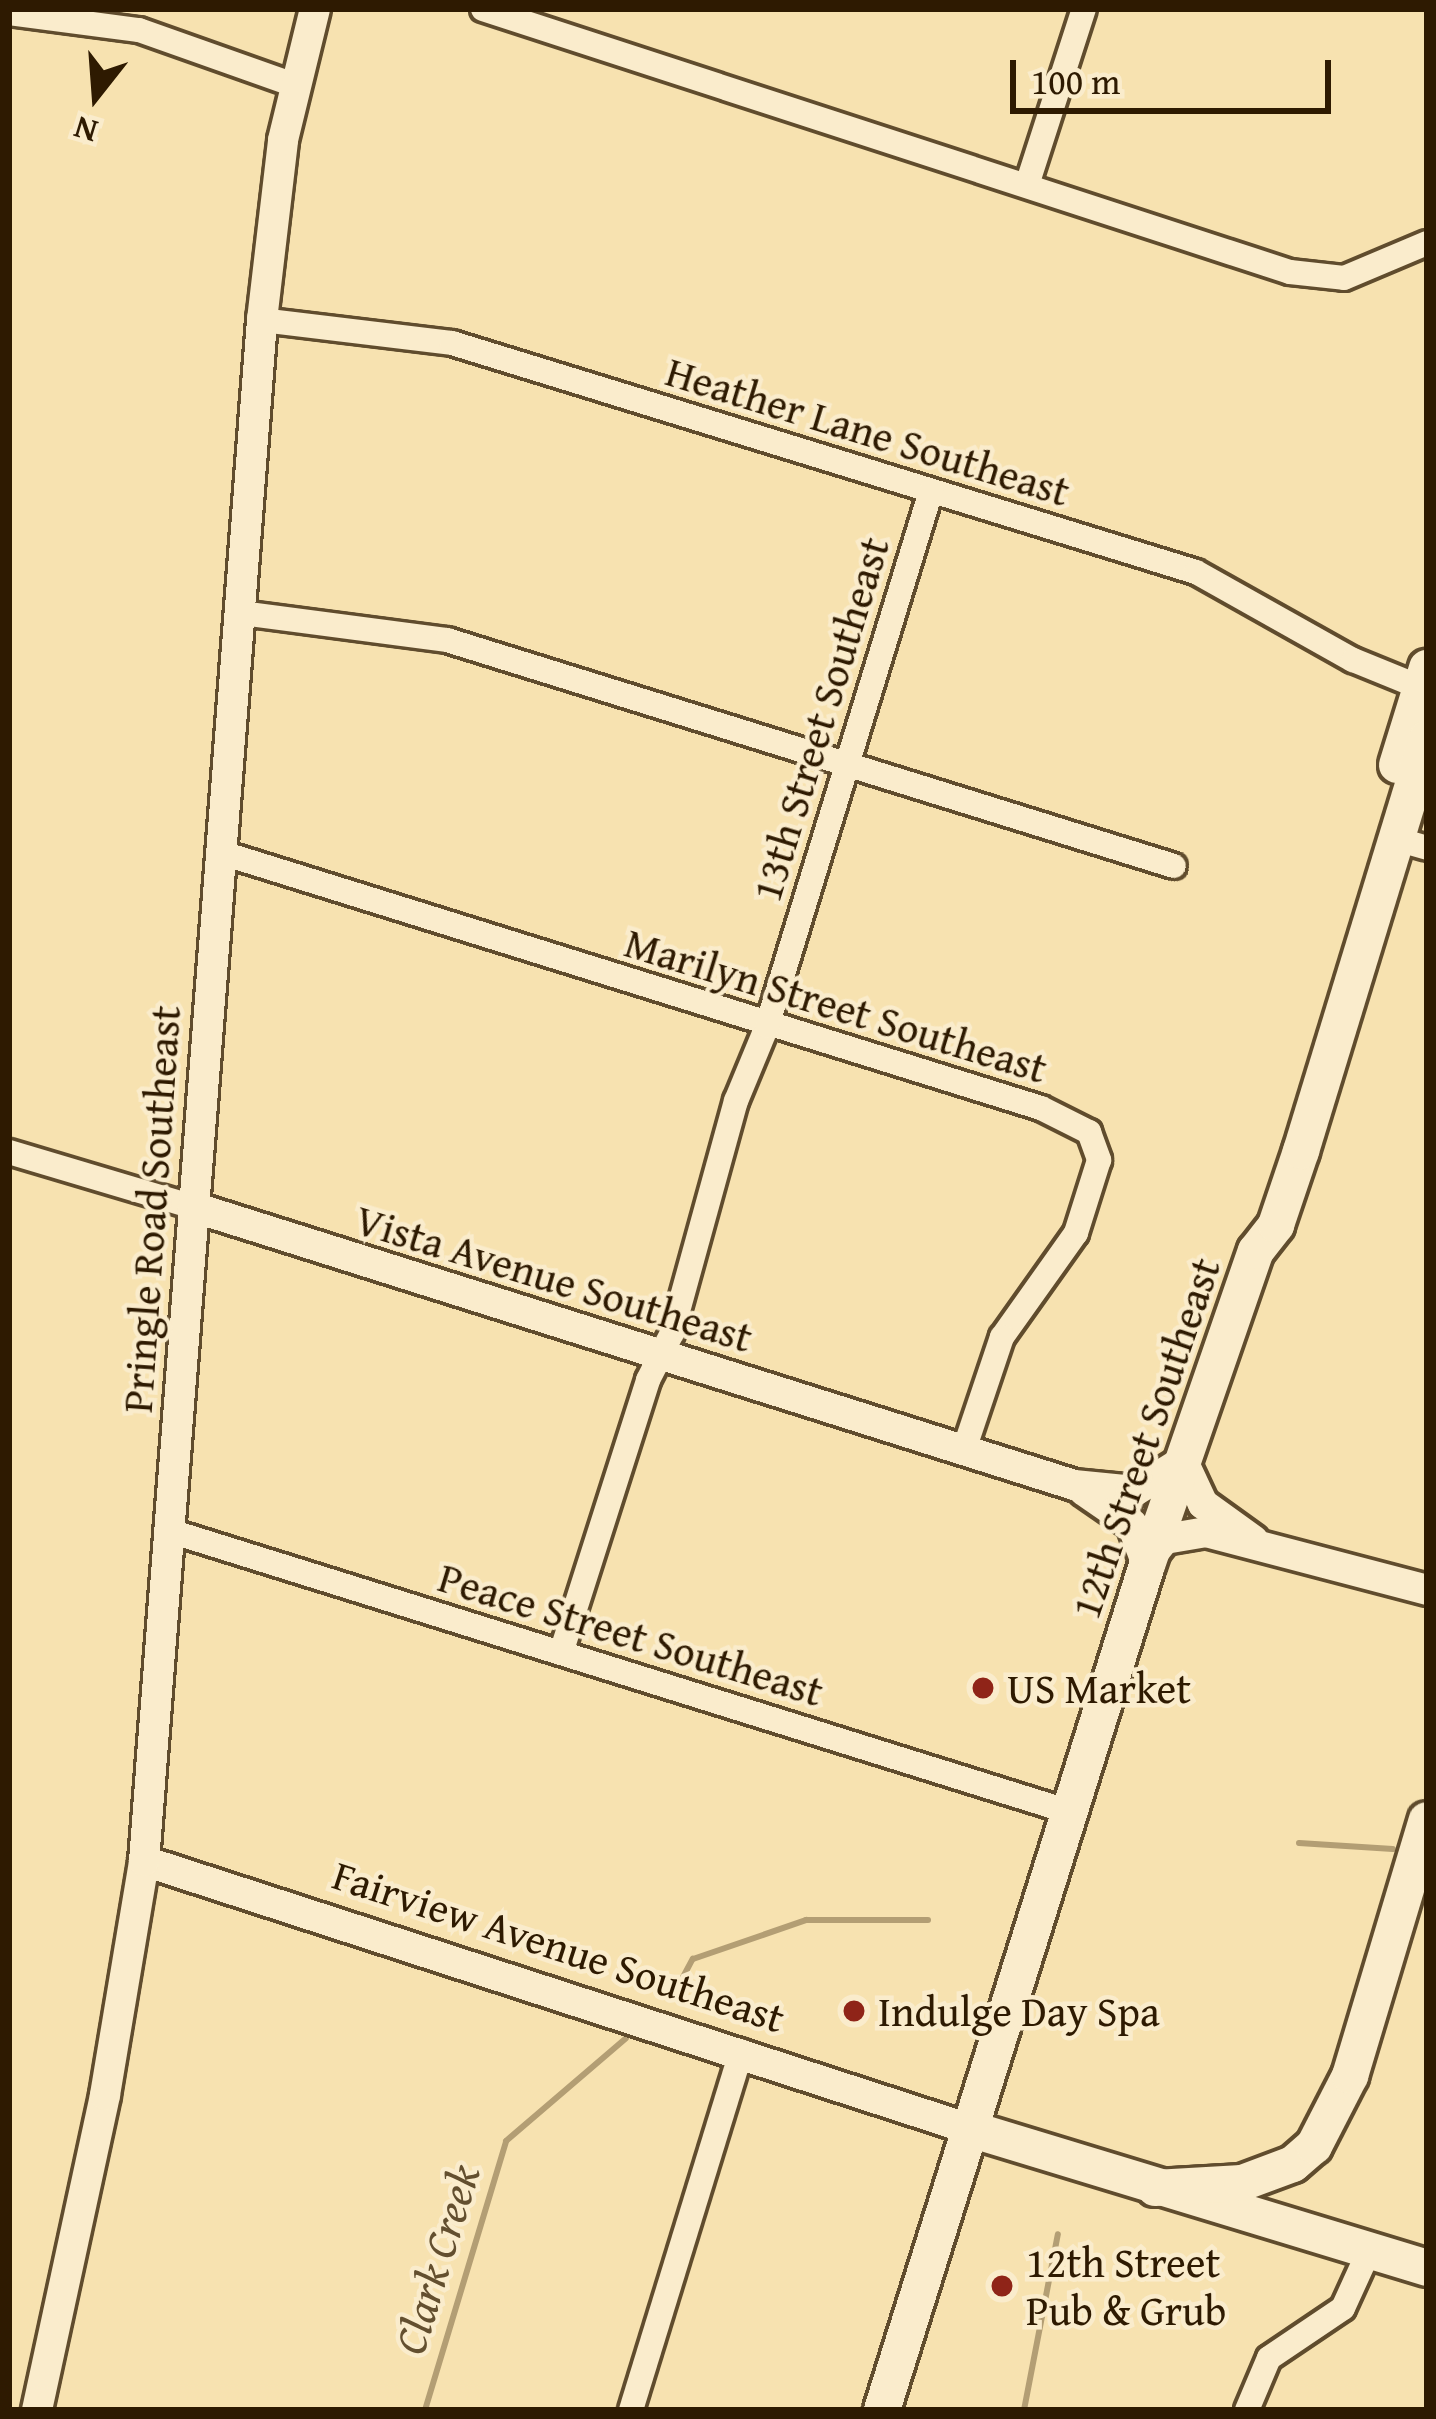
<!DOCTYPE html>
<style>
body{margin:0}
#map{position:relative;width:1436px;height:2419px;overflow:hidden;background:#f7e2b0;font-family:"Gentium Book Plus",serif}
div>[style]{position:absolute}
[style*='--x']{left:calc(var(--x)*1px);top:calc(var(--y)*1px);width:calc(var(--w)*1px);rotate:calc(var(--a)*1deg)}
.stream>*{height:6px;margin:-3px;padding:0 3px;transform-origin:3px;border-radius:3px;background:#b39e74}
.roads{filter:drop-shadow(3px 0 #604c2d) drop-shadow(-3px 0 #604c2d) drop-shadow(0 3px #604c2d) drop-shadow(0 -3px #604c2d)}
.minor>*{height:24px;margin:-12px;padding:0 12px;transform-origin:12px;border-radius:12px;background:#faeccc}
.tertiary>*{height:30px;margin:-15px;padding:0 15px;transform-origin:15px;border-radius:15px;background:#faeccc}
.secondary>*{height:36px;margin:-18px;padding:0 18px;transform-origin:18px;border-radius:18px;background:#faeccc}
.dots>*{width:33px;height:33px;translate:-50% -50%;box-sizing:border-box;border:6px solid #faeccc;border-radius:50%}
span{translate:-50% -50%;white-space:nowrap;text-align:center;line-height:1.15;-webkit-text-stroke:9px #faeccc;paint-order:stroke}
.street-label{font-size:42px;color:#2e1a01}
.poi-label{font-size:42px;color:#2e1a01}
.left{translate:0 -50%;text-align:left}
.water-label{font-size:45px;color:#634f2f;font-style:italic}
.frame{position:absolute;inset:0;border:12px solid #2e1a01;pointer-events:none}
.north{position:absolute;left:36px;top:36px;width:120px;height:120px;-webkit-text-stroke:9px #faeccc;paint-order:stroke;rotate:197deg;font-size:33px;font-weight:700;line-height:48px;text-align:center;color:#2e1a01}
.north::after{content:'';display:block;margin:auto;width:42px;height:54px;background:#2e1a01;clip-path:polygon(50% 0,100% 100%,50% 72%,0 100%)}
.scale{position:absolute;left:1010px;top:60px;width:321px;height:54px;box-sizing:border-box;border:6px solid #2e1a01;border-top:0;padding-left:15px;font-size:36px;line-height:42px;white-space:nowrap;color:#2e1a01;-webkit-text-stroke:9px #faeccc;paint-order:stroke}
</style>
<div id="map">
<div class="stream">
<div style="--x:1299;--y:1843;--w:94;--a:3.7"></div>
<div style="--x:674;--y:1994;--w:40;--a:-62"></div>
<div style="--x:693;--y:1959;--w:120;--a:-19"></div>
<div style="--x:806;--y:1920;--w:122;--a:0"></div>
<div style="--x:425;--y:2410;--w:281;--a:-73.2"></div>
<div style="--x:506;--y:2141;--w:158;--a:-40.6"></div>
<div style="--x:1024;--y:2410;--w:179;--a:-79.1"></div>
</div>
<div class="roads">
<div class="minor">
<div style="--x:483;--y:9;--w:849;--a:18.05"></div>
<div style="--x:1290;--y:272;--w:54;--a:6.3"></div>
<div style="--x:1344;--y:278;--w:90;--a:-22.9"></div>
<div style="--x:9;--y:13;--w:131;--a:7.5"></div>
<div style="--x:139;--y:30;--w:164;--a:19.5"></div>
<div style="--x:1027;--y:185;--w:185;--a:-72.1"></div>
<div style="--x:262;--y:320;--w:191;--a:6.9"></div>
<div style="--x:452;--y:343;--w:778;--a:17.11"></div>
<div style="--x:1196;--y:572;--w:180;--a:29.3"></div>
<div style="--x:1353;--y:660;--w:80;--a:22.1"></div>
<div style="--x:241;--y:613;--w:208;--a:7.5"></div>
<div style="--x:447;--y:640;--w:761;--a:17.27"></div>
<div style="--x:1396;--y:839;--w:32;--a:16"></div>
<div style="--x:219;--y:852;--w:861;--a:17.3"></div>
<div style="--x:1041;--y:1108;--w:54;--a:26.6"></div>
<div style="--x:1089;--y:1132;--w:30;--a:70"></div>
<div style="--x:1099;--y:1160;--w:77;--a:107.5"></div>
<div style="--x:1076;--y:1233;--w:128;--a:125.4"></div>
<div style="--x:1002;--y:1337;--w:119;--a:108.6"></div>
<div style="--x:9;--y:1152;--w:192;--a:16.6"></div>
<div style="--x:170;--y:1531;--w:943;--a:17.34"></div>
<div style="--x:561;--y:1653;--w:287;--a:-72.3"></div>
<div style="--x:648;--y:1380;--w:53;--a:-62.9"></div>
<div style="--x:672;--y:1333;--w:241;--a:-74.6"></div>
<div style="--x:736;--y:1101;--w:81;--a:-67.5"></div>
<div style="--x:767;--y:1026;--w:560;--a:-72.96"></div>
<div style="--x:631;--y:2410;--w:375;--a:-72.9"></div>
<div style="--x:1247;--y:2410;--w:56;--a:-67.1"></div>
<div style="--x:1269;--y:2358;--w:89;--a:-34"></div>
<div style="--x:1343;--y:2308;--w:63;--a:-65.5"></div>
</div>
<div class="tertiary">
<div style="--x:193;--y:1207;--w:924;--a:17.51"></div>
<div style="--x:1074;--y:1485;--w:61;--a:5.6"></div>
<div style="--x:1135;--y:1491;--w:57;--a:-32"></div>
<div style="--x:1183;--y:1461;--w:47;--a:65.1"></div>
<div style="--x:1203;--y:1504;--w:62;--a:35.8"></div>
<div style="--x:1084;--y:1491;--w:58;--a:34.5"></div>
<div style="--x:1132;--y:1524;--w:44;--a:69.9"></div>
<div style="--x:1151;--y:1556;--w:22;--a:-51"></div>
<div style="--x:1165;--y:1539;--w:42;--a:-9.7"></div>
<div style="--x:1206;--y:1532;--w:228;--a:14.7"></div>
<div style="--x:144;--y:1861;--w:868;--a:17.98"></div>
<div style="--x:37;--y:2410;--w:322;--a:-77.8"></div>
<div style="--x:105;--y:2095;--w:237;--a:-80.5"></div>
<div style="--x:144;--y:1861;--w:1546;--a:-85.62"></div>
<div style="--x:262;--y:320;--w:181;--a:-83.3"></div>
<div style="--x:283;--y:140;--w:135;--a:-76.3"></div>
</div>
<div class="secondary">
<div style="--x:1397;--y:765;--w:102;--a:-72.8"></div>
<div style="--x:970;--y:2129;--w:478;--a:16.9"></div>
<div style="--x:1155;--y:2188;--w:87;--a:-3.3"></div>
<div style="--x:1242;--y:2183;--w:54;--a:-20.4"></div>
<div style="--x:1293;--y:2164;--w:28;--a:-41"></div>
<div style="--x:1314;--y:2146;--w:79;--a:-62.8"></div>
<div style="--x:1350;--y:2076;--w:267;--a:-73.3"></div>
<div style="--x:882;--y:2410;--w:886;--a:-72.59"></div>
<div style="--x:1147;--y:1565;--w:332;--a:-70.9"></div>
<div style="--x:1256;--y:1251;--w:33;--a:-52"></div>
<div style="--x:1276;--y:1225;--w:78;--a:-71.3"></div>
<div style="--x:1301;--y:1151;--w:432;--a:-73"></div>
</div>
</div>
<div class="dots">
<div style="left:983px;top:1688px;background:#8f2418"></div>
<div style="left:854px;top:2011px;background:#8f2418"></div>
<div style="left:1002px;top:2286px;background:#8f2418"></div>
</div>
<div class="street-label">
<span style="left:868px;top:431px;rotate:17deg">Heather Lane Southeast</span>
<span style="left:820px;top:719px;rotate:-73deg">13th Street Southeast</span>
<span style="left:836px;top:1005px;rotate:17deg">Marilyn Street Southeast</span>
<span style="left:151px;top:1209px;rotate:-86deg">Pringle Road Southeast</span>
<span style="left:554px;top:1278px;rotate:17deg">Vista Avenue Southeast</span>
<span style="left:1145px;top:1438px;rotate:-71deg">12th Street Southeast</span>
<span style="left:631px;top:1634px;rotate:17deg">Peace Street Southeast</span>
<span style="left:559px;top:1946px;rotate:18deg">Fairview Avenue Southeast</span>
</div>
<div class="poi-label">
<span class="left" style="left:1007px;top:1688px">US Market</span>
<span class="left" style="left:878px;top:2011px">Indulge Day Spa</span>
<span class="left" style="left:1026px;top:2286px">12th Street<br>Pub &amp; Grub</span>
</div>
<div class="water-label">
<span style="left:436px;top:2259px;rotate:-73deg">Clark Creek</span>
</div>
<div class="frame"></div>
<div class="north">N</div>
<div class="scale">100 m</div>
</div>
